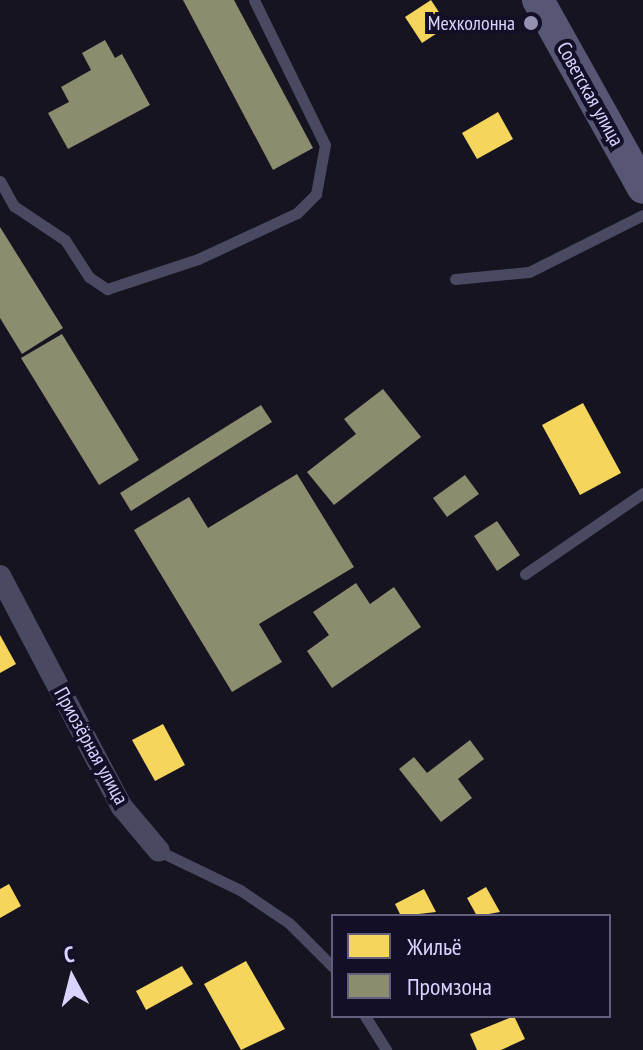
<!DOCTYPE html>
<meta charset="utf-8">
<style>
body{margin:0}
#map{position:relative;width:643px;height:1050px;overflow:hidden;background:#161421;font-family:"PT Sans Narrow",sans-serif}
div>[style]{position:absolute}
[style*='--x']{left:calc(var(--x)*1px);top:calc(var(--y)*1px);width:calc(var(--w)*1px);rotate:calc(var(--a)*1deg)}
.homes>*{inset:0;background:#f6d55c}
.industry>*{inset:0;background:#8c8c6e}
.service>*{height:11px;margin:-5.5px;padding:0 5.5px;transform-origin:5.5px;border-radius:5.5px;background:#4a4962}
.minor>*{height:22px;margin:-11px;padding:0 11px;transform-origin:11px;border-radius:11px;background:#4a4962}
.secondary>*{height:32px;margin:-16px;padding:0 16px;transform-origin:16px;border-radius:16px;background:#575674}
.dots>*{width:22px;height:22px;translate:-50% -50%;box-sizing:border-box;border:4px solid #130f26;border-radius:50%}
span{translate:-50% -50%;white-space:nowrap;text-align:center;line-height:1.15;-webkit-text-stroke:8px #130f26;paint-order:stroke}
.poi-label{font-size:20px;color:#d9d4ff}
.right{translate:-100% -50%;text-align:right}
.street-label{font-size:20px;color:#d9d4ff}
.legend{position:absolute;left:331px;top:914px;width:280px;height:104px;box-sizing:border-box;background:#130f26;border:2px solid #625e7d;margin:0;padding:10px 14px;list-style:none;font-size:24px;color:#d9d4ff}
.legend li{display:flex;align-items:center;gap:16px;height:40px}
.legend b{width:40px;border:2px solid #625e7d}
.north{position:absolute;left:32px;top:938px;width:80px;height:80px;-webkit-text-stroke:6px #130f26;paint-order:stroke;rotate:353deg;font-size:22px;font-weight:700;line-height:32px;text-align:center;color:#d9d4ff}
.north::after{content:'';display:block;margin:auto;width:28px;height:36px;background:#d9d4ff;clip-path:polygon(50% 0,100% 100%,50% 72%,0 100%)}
</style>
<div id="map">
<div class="homes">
<div style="clip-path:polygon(431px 0,448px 26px,422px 43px,405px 17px)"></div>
<div style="clip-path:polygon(498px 112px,513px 139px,477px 159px,462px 133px)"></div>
<div style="clip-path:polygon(583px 403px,621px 473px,580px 495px,542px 425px)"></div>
<div style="clip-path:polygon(0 635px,16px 664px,0 673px)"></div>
<div style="clip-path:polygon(163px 724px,185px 765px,155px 781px,132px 740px)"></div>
<div style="clip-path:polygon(9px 884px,21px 906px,0 918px,0 889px)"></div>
<div style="clip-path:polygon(486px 887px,500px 912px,477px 916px,467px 898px)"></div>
<div style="clip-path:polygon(424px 889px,436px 912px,401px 916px,395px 904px)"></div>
<div style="clip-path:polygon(246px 961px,285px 1029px,241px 1050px,204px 984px)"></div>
<div style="clip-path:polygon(182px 966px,193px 984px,146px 1010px,136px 991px)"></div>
<div style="clip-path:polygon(514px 1016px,525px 1039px,501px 1050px,477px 1050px,470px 1034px)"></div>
</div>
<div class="industry">
<div style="clip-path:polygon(183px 0,234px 0,313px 148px,273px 170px)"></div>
<div style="clip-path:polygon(105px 40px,115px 58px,122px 54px,150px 105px,68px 149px,48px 113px,69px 102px,61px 87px,91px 70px,82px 53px)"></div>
<div style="clip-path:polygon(0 227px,63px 328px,22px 354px,0 318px)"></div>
<div style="clip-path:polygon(62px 334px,139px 460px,99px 485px,21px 358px)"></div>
<div style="clip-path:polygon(383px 389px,421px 437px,334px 505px,307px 472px,356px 434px,344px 419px)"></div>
<div style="clip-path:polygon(261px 405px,272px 422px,131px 511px,120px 493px)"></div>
<div style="clip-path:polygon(297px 474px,354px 567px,259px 624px,282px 662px,232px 692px,134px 530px,189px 497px,208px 528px)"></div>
<div style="clip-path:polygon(465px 475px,479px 494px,447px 517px,433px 498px)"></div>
<div style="clip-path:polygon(497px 521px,520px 555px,497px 571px,474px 536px)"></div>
<div style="clip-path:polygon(356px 583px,370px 604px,394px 587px,421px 627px,332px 688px,307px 651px,329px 635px,313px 612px)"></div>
<div style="clip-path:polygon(470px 740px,484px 759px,458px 779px,472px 798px,441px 822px,399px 769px,414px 757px,427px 773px)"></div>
</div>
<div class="service">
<div style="--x:0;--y:181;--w:29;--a:61"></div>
<div style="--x:14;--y:206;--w:61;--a:33.7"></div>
<div style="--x:65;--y:240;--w:44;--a:57"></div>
<div style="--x:89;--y:277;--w:22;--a:34"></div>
<div style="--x:107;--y:289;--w:96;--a:-18.2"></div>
<div style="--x:198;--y:259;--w:109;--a:-24.9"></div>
<div style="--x:297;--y:213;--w:27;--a:-45"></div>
<div style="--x:316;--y:194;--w:50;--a:-79.6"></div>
<div style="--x:325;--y:145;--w:161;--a:-116.1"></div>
<div style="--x:455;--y:279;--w:74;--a:-5.4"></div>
<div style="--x:529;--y:272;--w:127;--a:-26.6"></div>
<div style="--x:525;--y:574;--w:143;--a:-34.5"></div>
<div style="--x:159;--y:851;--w:90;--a:25.7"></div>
<div style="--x:240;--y:890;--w:59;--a:34"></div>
<div style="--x:289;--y:923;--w:62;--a:45"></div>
<div style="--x:365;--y:1016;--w:40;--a:58"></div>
</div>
<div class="minor">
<div style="--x:0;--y:576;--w:261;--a:62.2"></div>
<div style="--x:122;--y:807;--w:57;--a:49.9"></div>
</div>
<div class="secondary">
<div style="--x:538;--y:0;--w:215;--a:60.8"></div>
</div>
<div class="dots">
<div style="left:531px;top:23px;background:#9591b1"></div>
</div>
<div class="poi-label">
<span class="right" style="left:515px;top:23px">Мехколонна</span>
</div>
<div class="street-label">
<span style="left:590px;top:94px;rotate:61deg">Советская улица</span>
<span style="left:91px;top:746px;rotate:61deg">Приозёрная улица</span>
</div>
<ul class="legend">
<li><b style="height:22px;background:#f6d55c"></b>Жильё</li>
<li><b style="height:22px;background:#8c8c6e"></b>Промзона</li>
</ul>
<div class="north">С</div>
</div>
